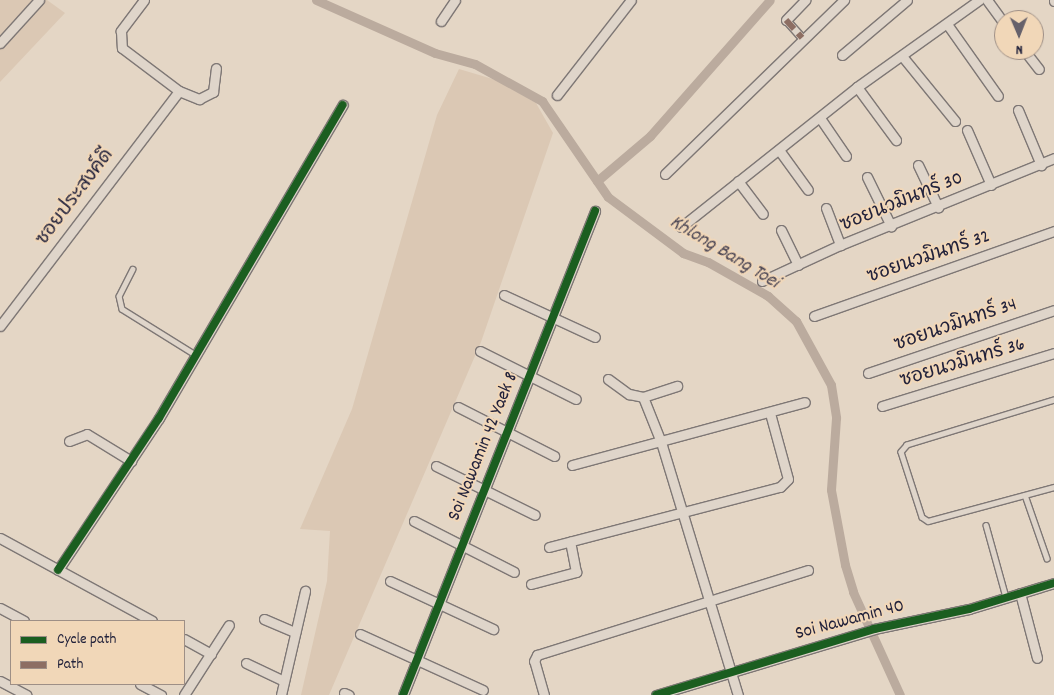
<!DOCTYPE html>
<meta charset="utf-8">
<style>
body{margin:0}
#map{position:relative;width:1054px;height:695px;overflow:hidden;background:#e4d6c5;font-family:Dekko,"Playpen Sans Thai",sans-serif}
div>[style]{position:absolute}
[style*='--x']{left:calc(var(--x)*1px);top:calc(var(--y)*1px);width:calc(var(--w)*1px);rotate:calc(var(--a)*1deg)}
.green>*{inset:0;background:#dbc8b4}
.canal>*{height:9px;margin:-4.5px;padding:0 4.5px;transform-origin:4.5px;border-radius:4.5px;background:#bbab9e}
.roads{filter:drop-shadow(1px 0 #7e7775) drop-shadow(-1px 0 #7e7775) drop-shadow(0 1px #7e7775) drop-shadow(0 -1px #7e7775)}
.service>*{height:4.5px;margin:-2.25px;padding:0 2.25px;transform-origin:2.25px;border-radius:2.25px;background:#dfd5ca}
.pedestrian>*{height:7px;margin:-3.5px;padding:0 3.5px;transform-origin:3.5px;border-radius:3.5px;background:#dfd5ca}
.minor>*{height:9px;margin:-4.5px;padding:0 4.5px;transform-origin:4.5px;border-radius:4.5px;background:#dfd5ca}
.quiet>*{height:6px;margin-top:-3px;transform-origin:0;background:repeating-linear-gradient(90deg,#8d6e63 0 12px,transparent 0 18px)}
.cycleway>*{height:8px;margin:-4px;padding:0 4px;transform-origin:4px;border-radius:4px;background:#1b5e20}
span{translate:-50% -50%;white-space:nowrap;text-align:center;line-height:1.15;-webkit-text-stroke:4px #f1d7b8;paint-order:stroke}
.street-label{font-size:19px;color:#22223b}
.water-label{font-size:20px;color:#4b4654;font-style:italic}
.legend{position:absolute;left:10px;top:620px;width:175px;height:65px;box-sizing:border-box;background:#f1d7b8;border:1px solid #9e8f86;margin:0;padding:6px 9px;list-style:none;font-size:15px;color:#22223b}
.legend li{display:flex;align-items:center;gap:10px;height:25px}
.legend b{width:25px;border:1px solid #9e8f86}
.north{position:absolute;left:994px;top:10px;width:50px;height:50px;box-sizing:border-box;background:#f1d7b8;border:1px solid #9e8f86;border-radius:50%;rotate:179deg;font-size:14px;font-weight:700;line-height:20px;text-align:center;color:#22223b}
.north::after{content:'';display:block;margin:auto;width:18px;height:22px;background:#66616b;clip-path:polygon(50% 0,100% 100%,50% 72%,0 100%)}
</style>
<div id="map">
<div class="green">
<div style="clip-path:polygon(0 0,47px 0,65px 13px,0 82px)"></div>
<div style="clip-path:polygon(459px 69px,496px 80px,536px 103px,553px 133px,481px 342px,329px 695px,301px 695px,327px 581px,330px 531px,300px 529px,352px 409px,437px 115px)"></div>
</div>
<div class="canal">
<div style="--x:316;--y:0;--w:130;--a:24"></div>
<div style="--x:435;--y:53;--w:41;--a:15.4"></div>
<div style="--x:475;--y:64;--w:77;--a:28.9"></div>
<div style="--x:542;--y:101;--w:116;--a:55.5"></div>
<div style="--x:608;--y:197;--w:94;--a:36.7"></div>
<div style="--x:683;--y:253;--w:27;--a:20"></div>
<div style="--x:708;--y:262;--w:69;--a:29.5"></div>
<div style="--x:768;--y:296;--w:38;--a:42"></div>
<div style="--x:796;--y:321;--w:73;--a:61.3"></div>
<div style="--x:831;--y:385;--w:33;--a:81"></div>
<div style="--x:836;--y:418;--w:72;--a:94"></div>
<div style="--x:831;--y:490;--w:76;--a:79.4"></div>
<div style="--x:845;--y:565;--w:28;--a:73"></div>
<div style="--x:853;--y:592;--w:113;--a:65.5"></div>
<div style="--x:597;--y:181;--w:70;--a:-40.3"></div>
<div style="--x:650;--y:136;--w:181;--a:-48.6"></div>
</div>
<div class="roads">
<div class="service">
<div style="--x:133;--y:269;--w:30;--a:117"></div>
<div style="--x:119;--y:296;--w:13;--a:77"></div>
<div style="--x:122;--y:309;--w:87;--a:31.9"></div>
<div style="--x:1054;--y:400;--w:154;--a:163"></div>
<div style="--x:907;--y:445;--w:9;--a:131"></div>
<div style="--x:901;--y:452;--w:68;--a:72.1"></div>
<div style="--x:922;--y:517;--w:7;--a:34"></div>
<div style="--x:928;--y:521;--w:131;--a:-15.1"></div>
<div style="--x:1025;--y:495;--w:67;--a:70.8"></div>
<div style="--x:986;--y:525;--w:75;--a:74.5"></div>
</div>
<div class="pedestrian">
<div style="--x:786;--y:20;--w:24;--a:48"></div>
</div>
<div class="minor">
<div style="--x:144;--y:0;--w:39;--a:127"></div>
<div style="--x:121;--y:31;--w:17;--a:87"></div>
<div style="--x:122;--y:48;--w:71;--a:37"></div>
<div style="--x:179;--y:91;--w:22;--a:22"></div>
<div style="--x:199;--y:99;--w:16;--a:-27"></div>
<div style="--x:213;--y:92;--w:24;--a:-83"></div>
<div style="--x:987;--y:0;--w:29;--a:54"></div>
<div style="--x:1054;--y:0;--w:1;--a:90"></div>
<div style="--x:786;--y:20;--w:28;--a:-46"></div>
<div style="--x:441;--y:21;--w:25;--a:-56"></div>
<div style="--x:947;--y:24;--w:88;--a:54.7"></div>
<div style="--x:0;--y:43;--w:58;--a:-47.8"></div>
<div style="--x:1024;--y:50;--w:24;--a:52"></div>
<div style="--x:842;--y:55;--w:85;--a:-40.2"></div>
<div style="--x:902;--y:56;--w:84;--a:50.8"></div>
<div style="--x:857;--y:87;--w:66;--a:53.7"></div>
<div style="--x:557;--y:95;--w:120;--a:-52.1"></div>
<div style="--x:1018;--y:110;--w:60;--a:67.3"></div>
<div style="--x:820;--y:118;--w:46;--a:55.6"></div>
<div style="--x:967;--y:130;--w:60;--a:66.4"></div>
<div style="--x:779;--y:150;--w:49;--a:54.1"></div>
<div style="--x:918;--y:165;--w:47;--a:64.5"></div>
<div style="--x:665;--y:174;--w:250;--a:-44.2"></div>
<div style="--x:867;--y:177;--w:55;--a:63.9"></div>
<div style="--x:738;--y:181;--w:41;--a:52.9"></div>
<div style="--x:826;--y:208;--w:40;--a:69"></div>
<div style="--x:681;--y:227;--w:225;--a:-38.5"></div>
<div style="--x:857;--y:87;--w:150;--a:-35.5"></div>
<div style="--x:781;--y:230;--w:39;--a:64"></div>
<div style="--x:762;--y:281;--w:86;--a:-24.8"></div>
<div style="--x:840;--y:245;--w:231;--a:-22.1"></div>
<div style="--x:504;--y:295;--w:100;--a:24.8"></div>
<div style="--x:814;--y:316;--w:255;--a:-19.5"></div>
<div style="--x:0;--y:326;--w:295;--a:-52.7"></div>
<div style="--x:480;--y:351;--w:107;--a:26.6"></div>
<div style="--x:868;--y:373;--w:196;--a:-18.7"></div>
<div style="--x:608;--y:379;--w:26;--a:36"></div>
<div style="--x:629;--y:394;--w:14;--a:12"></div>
<div style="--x:643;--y:397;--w:36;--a:-18"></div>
<div style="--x:643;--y:397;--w:48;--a:68.2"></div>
<div style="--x:661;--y:442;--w:264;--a:73.1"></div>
<div style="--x:882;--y:406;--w:180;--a:-17.1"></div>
<div style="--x:458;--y:407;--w:108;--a:27"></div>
<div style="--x:69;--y:441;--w:19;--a:-21"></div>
<div style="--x:87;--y:434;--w:52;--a:31.5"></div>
<div style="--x:572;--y:465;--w:241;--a:-15.1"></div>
<div style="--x:436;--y:466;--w:110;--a:26.3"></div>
<div style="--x:414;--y:521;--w:112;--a:27"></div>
<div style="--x:0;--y:538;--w:173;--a:28.6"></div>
<div style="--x:549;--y:547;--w:239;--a:-14.6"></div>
<div style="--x:780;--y:487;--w:11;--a:-45"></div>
<div style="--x:788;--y:479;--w:68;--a:-105.3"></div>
<div style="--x:58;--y:570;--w:182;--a:-56.4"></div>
<div style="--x:159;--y:418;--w:363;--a:-59.6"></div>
<div style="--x:390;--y:581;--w:114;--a:25"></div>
<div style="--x:531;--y:584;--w:47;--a:-14.9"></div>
<div style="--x:576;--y:572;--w:31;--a:-101"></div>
<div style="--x:1020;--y:593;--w:67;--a:75.3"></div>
<div style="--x:0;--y:608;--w:27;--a:28"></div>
<div style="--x:264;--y:619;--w:34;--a:23"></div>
<div style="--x:360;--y:634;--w:135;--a:24.5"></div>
<div style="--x:184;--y:639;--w:31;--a:29"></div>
<div style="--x:246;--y:663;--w:42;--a:25.3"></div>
<div style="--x:0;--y:681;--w:30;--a:28"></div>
<div style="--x:140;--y:684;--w:24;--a:28"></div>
<div style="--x:344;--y:693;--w:5;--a:22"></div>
<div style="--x:184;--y:695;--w:83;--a:-57.3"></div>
<div style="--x:281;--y:695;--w:107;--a:-77"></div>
<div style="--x:403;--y:695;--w:521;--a:-68.36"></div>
<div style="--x:544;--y:695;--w:35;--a:-106"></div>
<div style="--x:534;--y:661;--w:7;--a:-63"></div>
<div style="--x:537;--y:655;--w:284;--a:-17.4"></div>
<div style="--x:656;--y:695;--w:228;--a:-16.8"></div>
<div style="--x:874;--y:629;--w:97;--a:-11.9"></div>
<div style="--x:969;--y:609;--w:89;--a:-17"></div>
</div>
</div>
<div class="quiet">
<div style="--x:786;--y:20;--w:24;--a:48"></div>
</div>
<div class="cycleway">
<div style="--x:58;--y:570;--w:182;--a:-56.4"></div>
<div style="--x:159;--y:418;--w:363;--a:-59.6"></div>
<div style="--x:403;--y:695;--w:521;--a:-68.36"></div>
<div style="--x:656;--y:695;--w:228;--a:-16.8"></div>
<div style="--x:874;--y:629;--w:97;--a:-11.9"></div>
<div style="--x:969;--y:609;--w:89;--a:-17"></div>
</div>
<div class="street-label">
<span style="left:76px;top:198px;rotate:-53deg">ซอยประสงค์ดี</span>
<span style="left:902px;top:203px;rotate:-22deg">ซอยนวมินทร์ 30</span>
<span style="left:929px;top:258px;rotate:-19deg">ซอยนวมินทร์ 32</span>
<span style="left:956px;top:326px;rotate:-19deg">ซอยนวมินทร์ 34</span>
<span style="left:963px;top:364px;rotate:-17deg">ซอยนวมินทร์ 36</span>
<span style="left:484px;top:447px;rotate:-68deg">Soi Nawamin 42 Yaek 8</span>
<span style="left:850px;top:621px;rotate:-15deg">Soi Nawamin 40</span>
</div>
<div class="water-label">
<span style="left:724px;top:253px;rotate:31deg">Khlong Bang Toei</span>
</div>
<ul class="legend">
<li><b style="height:6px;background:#1b5e20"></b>Cycle path</li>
<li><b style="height:6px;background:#8d6e63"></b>Path</li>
</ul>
<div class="north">N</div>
</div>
